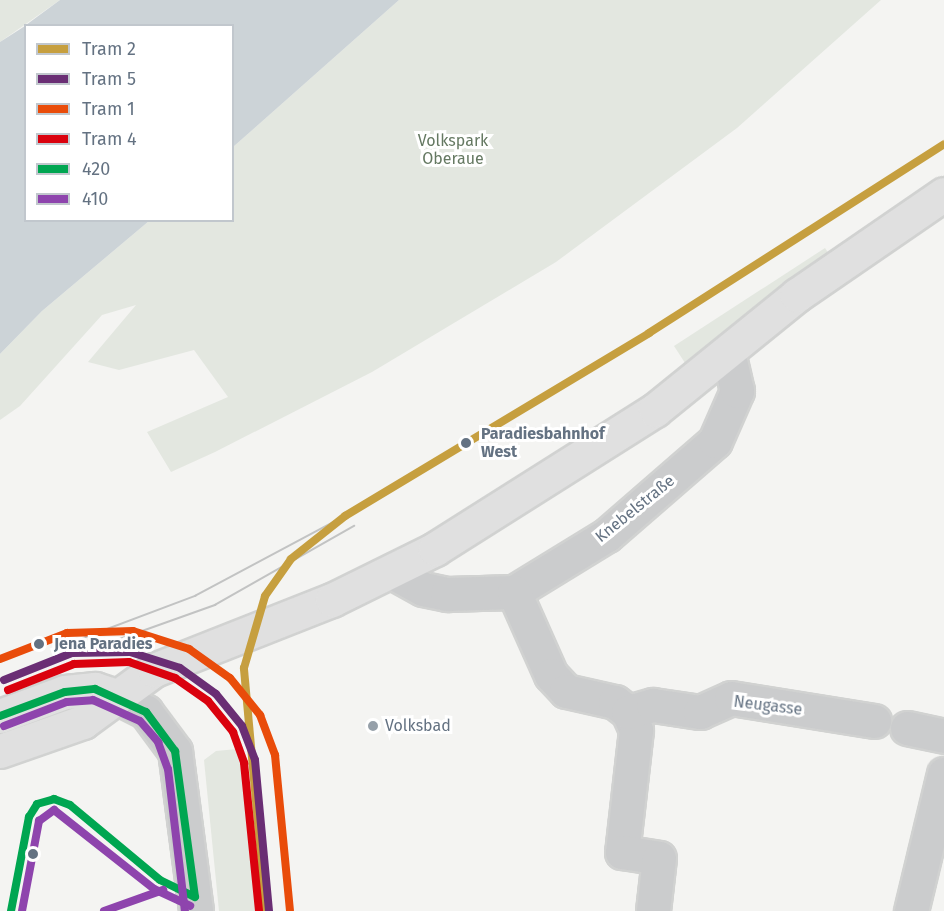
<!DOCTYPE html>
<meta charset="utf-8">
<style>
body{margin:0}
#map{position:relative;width:944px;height:911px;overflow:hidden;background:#f4f4f2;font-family:"Fira Sans",sans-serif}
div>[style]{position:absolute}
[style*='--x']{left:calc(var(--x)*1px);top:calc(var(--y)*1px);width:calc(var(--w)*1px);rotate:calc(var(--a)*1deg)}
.green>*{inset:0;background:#e3e7e0}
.water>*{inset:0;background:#ccd3d7}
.roads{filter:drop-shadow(2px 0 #d1d2d1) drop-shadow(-2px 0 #d1d2d1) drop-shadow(0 2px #d1d2d1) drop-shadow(0 -2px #d1d2d1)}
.minor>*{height:33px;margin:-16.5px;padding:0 16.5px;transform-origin:16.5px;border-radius:16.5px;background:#cbcccd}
.major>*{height:33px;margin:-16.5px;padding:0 16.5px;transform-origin:16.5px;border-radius:16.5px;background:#e0e0e0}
.tram>*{height:1.5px;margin:-0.75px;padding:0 0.75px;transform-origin:0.75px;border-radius:0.75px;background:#c2c3c3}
.bus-1>*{height:8px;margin:-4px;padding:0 4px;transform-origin:4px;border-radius:4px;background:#00a651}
.bus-2>*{height:8px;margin:-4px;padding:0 4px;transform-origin:4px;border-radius:4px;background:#8e44ad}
.tram-1>*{height:8px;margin:-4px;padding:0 4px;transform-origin:4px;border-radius:4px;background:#c69f3f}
.tram-2>*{height:8px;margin:-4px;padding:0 4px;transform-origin:4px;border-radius:4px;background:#6a2e74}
.tram-3>*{height:8px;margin:-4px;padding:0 4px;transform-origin:4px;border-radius:4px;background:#e94c0a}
.tram-4>*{height:8px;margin:-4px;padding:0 4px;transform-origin:4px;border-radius:4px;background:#da020e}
.dots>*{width:16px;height:16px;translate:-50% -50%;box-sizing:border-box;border:3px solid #fff;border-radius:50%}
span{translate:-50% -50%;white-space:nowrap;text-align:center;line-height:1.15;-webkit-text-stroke:6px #fff;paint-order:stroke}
.park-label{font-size:16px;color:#657962}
.stop-label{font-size:16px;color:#647282;font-weight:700}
.left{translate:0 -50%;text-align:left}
.street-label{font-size:16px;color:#647282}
.poi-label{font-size:16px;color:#647282}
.legend{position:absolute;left:24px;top:24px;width:210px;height:198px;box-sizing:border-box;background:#fff;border:2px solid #c1c7cd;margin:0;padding:8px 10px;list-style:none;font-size:18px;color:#647282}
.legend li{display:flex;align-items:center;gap:12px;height:30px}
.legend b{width:30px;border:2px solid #c1c7cd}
</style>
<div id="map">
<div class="green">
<div style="clip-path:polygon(0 0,60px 0,0 42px)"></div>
<div style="clip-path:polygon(399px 0,881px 0,737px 128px,556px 262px,372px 372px,215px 452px,171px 472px,147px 432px,228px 397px,194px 350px,119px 370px,88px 362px,136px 305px,102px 315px,20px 406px,0 420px,0 354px,42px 311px,149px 221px,232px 220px,233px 147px)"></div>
<div style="clip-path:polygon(825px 248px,829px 254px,687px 366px,674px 346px)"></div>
<div style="clip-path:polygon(237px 749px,240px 760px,259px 911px,219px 911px,204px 760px,216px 751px)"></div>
</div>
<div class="water">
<div style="clip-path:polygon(60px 0,399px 0,233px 147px,232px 26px,26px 25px)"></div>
<div style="clip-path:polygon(25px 26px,26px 220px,149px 221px,42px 311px,0 354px,0 42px)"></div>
</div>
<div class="roads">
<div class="minor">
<div style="--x:394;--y:573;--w:33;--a:29"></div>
<div style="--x:423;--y:589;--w:25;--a:12"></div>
<div style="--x:447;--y:594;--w:67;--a:-1.7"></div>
<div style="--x:514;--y:592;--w:109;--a:-31.5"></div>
<div style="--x:607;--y:535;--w:143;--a:-41"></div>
<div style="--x:715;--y:441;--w:55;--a:-66.3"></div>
<div style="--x:737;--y:391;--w:40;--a:-103"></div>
<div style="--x:514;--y:592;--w:91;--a:66"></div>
<div style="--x:551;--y:675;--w:22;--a:47"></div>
<div style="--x:566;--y:691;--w:50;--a:12.7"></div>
<div style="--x:615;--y:702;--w:16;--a:38"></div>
<div style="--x:628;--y:712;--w:20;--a:66"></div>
<div style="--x:636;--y:730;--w:123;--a:96.5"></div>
<div style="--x:622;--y:852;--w:37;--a:9"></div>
<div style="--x:659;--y:858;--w:53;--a:96.5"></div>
<div style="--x:113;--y:695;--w:37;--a:27"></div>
<div style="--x:146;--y:712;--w:49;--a:53.4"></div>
<div style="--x:175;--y:751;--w:161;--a:82.5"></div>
<div style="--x:628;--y:712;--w:26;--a:-16"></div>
<div style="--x:653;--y:705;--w:48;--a:8.5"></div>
<div style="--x:700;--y:712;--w:34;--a:-24"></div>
<div style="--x:731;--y:698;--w:145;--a:9.1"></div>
<div style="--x:907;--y:728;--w:38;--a:12"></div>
<div style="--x:911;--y:911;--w:141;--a:-76.5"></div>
</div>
<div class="major">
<div style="--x:0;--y:716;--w:69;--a:-20.3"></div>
<div style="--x:65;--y:692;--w:30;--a:-6"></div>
<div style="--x:95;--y:689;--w:19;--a:18"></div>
<div style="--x:0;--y:751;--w:88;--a:-19.3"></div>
<div style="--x:83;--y:722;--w:88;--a:-36.2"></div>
<div style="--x:154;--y:670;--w:191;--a:-21.5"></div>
<div style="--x:332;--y:600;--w:115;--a:-26.3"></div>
<div style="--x:435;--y:549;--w:260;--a:-32.3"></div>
<div style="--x:655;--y:410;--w:183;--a:-39"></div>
<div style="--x:797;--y:295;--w:178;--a:-34.5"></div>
</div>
</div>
<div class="tram">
<div style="--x:70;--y:643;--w:134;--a:-20.6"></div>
<div style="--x:195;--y:596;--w:170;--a:-28.1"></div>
<div style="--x:58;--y:661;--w:167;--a:-19.6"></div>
<div style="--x:215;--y:605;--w:160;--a:-29.6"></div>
</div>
<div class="bus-1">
<div style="--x:0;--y:716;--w:69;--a:-20.3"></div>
<div style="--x:65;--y:692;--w:30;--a:-6"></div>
<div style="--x:95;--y:689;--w:56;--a:24.3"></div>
<div style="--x:146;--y:712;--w:49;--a:53.4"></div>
<div style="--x:175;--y:751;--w:147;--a:82.2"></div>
<div style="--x:11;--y:911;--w:96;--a:-79.2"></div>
<div style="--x:29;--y:817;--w:15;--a:-58"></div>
<div style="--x:37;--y:804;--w:18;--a:-16"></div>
<div style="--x:54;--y:799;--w:17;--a:21"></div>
<div style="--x:70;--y:805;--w:117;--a:39.8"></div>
<div style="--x:160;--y:880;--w:39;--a:26"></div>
</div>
<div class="bus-2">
<div style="--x:4;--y:726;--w:67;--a:-20.9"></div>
<div style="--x:67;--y:702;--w:26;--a:-4"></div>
<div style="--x:93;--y:700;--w:51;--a:24.1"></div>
<div style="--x:140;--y:721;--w:28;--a:49"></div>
<div style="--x:158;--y:742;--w:29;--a:70"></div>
<div style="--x:168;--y:769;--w:143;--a:83.2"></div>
<div style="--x:22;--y:911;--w:92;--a:-79.3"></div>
<div style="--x:39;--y:821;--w:19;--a:-36"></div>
<div style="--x:54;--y:810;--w:127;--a:38.3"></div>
<div style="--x:154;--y:889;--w:40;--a:25"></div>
<div style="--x:104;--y:911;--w:63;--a:-19.6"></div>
</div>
<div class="tram-1">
<div style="--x:266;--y:911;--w:244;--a:-95.2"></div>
<div style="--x:244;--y:668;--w:75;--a:-73.7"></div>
<div style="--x:265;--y:596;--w:45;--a:-54.9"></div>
<div style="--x:291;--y:559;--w:69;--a:-38.5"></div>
<div style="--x:345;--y:516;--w:355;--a:-31"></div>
<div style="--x:649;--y:333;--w:350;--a:-32.6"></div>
</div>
<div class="tram-2">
<div style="--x:4;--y:680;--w:73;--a:-21.7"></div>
<div style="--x:72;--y:653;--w:58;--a:-1"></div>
<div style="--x:130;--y:652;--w:52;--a:17.7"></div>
<div style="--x:180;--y:668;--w:44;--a:35.8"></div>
<div style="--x:216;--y:694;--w:41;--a:50.9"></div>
<div style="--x:242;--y:726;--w:36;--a:69"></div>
<div style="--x:255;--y:760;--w:152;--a:84.7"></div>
</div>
<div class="tram-3">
<div style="--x:0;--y:659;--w:72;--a:-21.2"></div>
<div style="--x:67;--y:633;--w:66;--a:-1.7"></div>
<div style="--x:133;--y:631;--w:59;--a:17.8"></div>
<div style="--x:189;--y:649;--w:50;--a:35.3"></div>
<div style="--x:230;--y:678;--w:48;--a:51"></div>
<div style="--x:260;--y:715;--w:43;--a:69.4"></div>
<div style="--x:275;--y:755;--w:156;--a:84.5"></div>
</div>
<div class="tram-4">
<div style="--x:8;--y:690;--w:71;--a:-21.5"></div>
<div style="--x:74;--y:664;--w:55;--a:-2.1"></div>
<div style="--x:129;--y:662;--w:49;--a:19.2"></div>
<div style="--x:175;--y:678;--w:40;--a:34.9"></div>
<div style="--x:208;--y:701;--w:40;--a:51"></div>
<div style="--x:233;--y:732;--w:33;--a:70"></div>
<div style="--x:244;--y:763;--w:149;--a:84.2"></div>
</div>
<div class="dots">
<div style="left:466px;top:443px;background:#647282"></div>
<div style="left:39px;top:644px;background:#647282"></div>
<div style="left:373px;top:726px;background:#96a0a9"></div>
<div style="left:33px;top:854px;background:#647282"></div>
</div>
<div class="park-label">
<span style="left:453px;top:150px">Volkspark<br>Oberaue</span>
</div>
<div class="stop-label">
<span class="left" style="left:481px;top:443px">Paradiesbahnhof<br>West</span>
<span class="left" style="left:54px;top:644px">Jena Paradies</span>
</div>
<div class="street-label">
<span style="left:635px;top:509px;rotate:-39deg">Knebelstraße</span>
<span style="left:768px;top:706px;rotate:7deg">Neugasse</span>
</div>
<div class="poi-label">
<span class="left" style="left:385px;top:726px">Volksbad</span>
</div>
<ul class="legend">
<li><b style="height:8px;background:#c69f3f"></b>Tram 2</li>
<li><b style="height:8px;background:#6a2e74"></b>Tram 5</li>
<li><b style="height:8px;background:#e94c0a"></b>Tram 1</li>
<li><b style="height:8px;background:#da020e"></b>Tram 4</li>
<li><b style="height:8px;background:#00a651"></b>420</li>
<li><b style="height:8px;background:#8e44ad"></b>410</li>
</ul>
</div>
